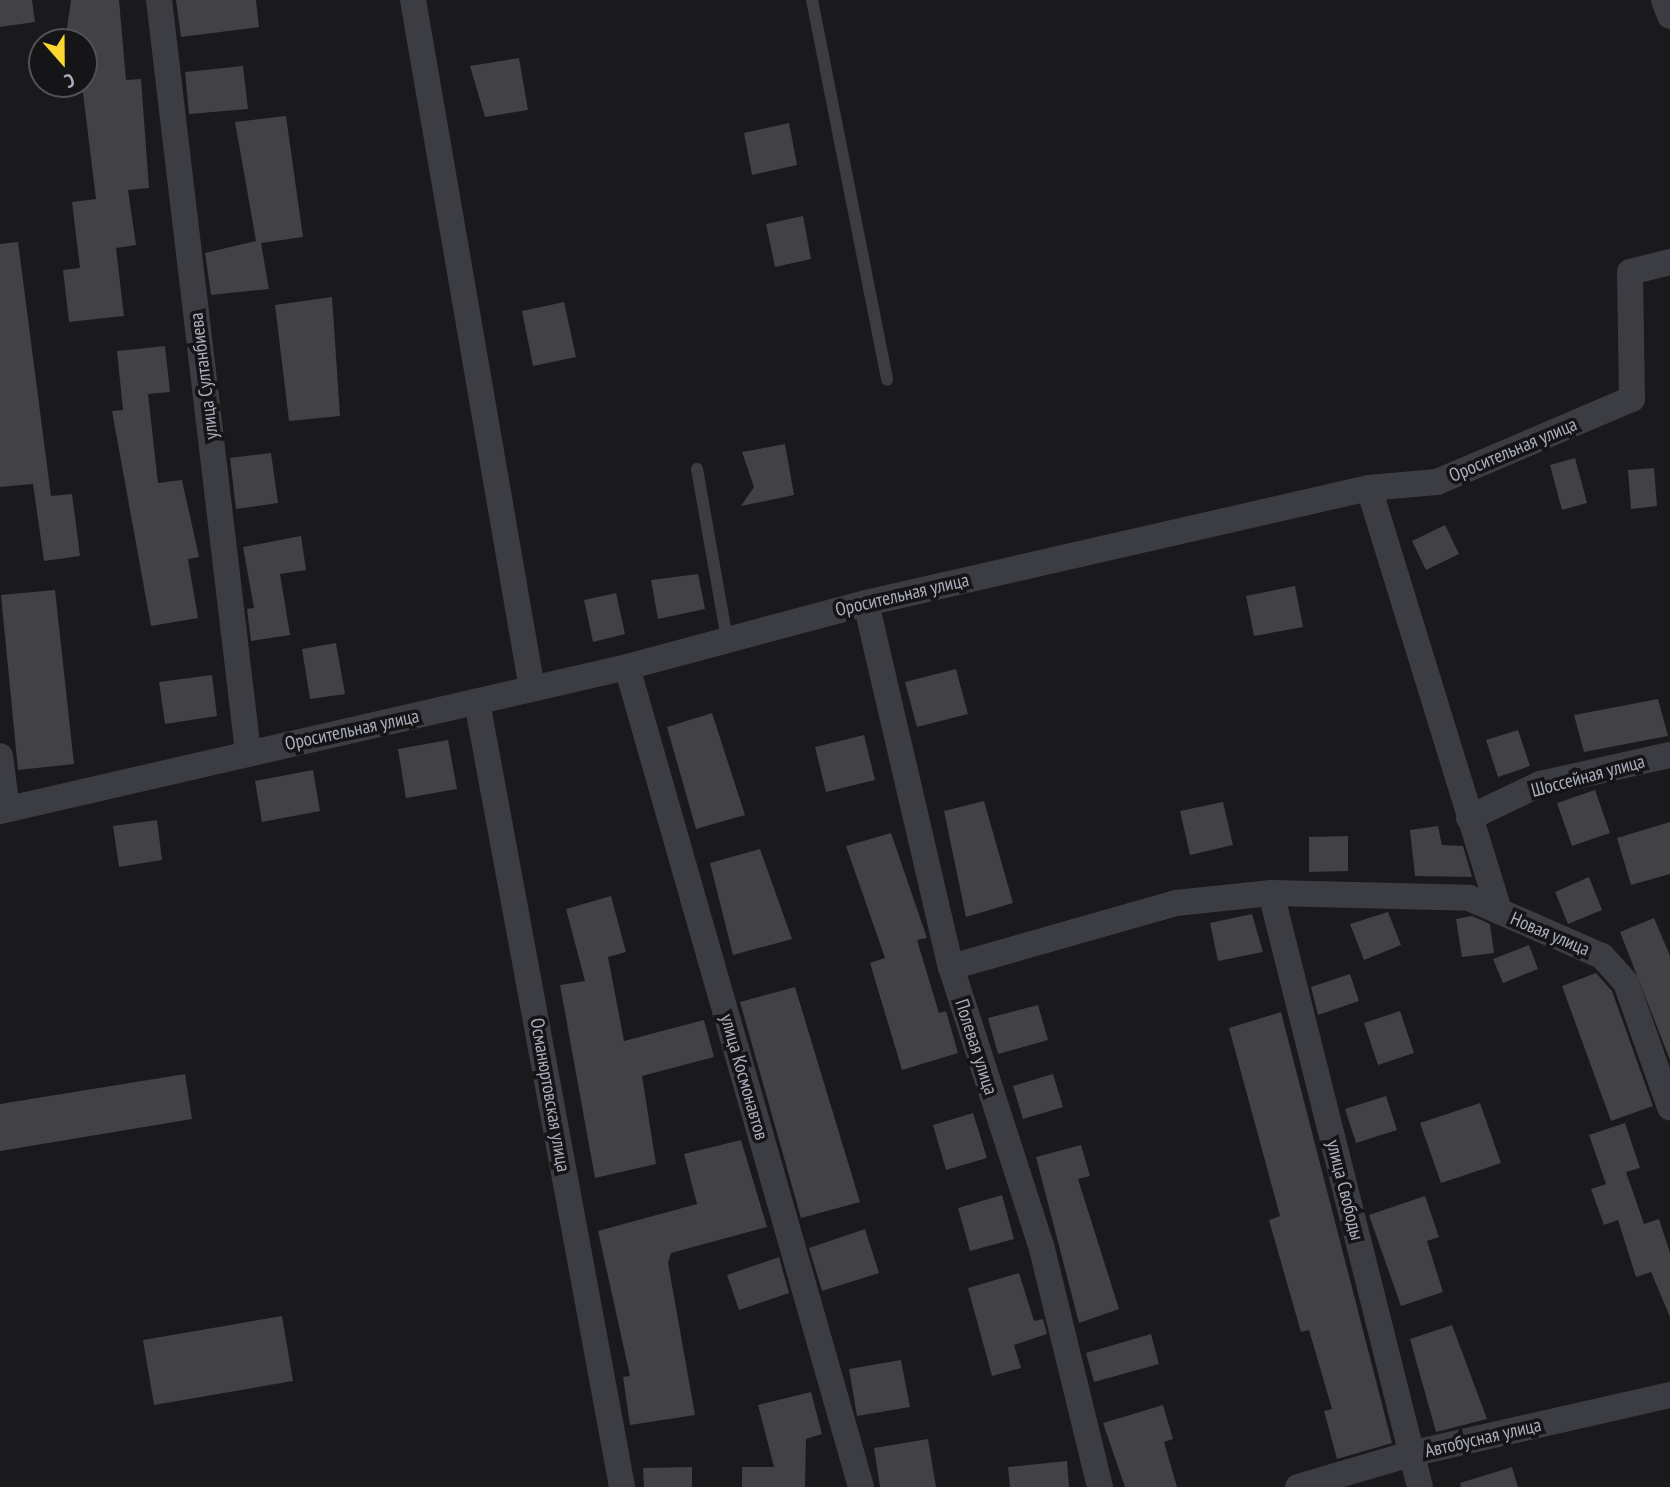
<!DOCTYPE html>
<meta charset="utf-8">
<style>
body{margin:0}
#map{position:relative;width:1670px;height:1487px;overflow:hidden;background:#1a191c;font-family:"PT Sans Narrow",sans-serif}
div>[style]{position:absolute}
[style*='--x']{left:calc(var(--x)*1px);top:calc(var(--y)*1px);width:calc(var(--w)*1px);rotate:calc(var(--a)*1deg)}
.building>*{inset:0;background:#414146}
.service>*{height:12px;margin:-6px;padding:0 6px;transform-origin:6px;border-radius:6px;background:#3c3c43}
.minor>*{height:26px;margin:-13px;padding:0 13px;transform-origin:13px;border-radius:13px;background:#3c3c43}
span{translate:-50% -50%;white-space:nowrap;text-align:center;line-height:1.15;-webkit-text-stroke:7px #151417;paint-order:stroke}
.street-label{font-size:19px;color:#abaebc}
.north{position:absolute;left:28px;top:28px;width:70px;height:70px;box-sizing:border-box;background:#151417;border:2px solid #515259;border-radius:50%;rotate:159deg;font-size:19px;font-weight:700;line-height:28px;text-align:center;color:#abaebc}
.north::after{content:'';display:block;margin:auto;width:24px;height:32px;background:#fcd731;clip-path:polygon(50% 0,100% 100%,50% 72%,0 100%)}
</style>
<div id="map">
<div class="building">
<div style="clip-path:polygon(0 0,32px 0,35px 22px,0 27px)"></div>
<div style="clip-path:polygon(71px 0,119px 0,126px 80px,141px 79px,149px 188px,128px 190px,136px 245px,116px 248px,124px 316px,69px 322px,63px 270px,80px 268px,72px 202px,96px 199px,82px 85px,84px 42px,65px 42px)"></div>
<div style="clip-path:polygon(176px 0,256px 0,259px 27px,181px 37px)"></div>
<div style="clip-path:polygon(519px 58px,528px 110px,485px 117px,470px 66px)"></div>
<div style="clip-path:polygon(243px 66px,248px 109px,189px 114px,185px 72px)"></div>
<div style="clip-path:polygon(286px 116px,303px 237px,261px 243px,269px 289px,211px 295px,205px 253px,256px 241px,235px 122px)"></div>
<div style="clip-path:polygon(789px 123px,797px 165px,752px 175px,744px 133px)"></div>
<div style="clip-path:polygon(803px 216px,811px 259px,775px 267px,766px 224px)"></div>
<div style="clip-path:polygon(18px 242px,51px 496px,72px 494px,80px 556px,44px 561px,33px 484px,0 487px,0 244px)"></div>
<div style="clip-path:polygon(332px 297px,340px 416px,289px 421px,275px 305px)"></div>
<div style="clip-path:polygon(564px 302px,576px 357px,533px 366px,522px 311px)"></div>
<div style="clip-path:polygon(165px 346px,170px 392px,148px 394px,158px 483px,182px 480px,199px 557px,188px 559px,198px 618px,151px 626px,112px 411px,123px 410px,117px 351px)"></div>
<div style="clip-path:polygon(785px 444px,794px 495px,741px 506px,754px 487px,742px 452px)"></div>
<div style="clip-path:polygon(271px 453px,278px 503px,236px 509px,230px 458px)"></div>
<div style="clip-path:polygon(1575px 458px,1587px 503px,1562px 510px,1550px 465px)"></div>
<div style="clip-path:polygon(1654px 468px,1657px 506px,1631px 509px,1628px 470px)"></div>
<div style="clip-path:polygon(1445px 525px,1459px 554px,1426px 570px,1412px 541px)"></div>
<div style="clip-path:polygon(301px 536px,306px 570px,280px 574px,290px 635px,251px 641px,247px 609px,254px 608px,243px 547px)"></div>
<div style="clip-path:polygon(698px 574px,705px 609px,658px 619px,651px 580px)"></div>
<div style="clip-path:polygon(1295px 586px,1303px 627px,1254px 636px,1246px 596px)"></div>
<div style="clip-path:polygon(55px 590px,74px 764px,18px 770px,1px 595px)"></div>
<div style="clip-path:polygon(616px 593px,625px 634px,593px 642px,584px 600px)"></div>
<div style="clip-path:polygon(336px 643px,345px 694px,310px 699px,302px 649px)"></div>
<div style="clip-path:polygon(956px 669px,968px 714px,917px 727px,905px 682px)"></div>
<div style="clip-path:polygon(212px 675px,217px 716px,165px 724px,159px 682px)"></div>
<div style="clip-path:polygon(1658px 699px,1668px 736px,1584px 752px,1574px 715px)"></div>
<div style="clip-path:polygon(712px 713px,745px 815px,696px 829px,667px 727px)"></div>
<div style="clip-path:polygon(1518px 730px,1530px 766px,1498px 777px,1486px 740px)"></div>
<div style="clip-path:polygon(864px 735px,875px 780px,826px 792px,815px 747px)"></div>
<div style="clip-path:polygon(448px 740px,457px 789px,406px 798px,398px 749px)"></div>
<div style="clip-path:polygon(313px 770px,320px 811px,262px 822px,255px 781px)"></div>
<div style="clip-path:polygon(1595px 790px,1610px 833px,1572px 846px,1557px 803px)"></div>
<div style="clip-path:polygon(984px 801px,1013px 903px,966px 917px,944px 811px)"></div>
<div style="clip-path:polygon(1223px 802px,1233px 845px,1190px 855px,1180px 811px)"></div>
<div style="clip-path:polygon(157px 820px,162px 860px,119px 867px,113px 826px)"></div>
<div style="clip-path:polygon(1670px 822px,1670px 874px,1631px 885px,1617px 838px)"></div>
<div style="clip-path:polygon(1438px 826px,1442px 845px,1463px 846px,1472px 877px,1415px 876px,1410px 830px)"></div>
<div style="clip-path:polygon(891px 833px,927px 938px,917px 940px,939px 1013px,946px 1011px,958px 1053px,902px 1070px,870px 963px,885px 958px,846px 846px)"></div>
<div style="clip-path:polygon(1348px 836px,1348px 871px,1309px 872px,1309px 837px)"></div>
<div style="clip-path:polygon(760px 849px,792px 939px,733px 955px,710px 863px)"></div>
<div style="clip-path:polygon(1589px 877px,1602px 910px,1568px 924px,1555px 892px)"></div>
<div style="clip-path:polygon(611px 896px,626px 952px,608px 957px,624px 1041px,704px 1020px,714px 1057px,642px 1076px,656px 1164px,595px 1178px,560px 985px,585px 981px,566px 909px)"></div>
<div style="clip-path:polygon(1388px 912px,1401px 945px,1364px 960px,1350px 924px)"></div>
<div style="clip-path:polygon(1252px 914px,1263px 952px,1218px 961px,1210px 923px)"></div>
<div style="clip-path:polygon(1472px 916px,1490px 924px,1494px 953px,1462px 957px,1456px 919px)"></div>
<div style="clip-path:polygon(1654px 918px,1670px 956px,1670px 1060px,1620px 932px)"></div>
<div style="clip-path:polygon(1529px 945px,1538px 969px,1503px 983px,1493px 959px)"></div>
<div style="clip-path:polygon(1596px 973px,1612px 991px,1653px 1106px,1611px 1121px,1562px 986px)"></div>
<div style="clip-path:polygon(1350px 974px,1359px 1001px,1318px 1015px,1311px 987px)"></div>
<div style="clip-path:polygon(795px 987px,860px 1202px,801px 1218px,740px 1002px)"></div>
<div style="clip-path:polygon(1038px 1005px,1048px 1040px,998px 1054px,988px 1018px)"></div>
<div style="clip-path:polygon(1400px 1011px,1414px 1053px,1378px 1065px,1364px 1023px)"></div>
<div style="clip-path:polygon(1281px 1012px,1392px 1443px,1337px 1459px,1324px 1411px,1332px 1409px,1309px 1330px,1301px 1332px,1269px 1220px,1280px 1216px,1229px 1028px)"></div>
<div style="clip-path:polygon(185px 1074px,192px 1119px,0 1151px,0 1104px)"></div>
<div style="clip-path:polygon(1053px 1074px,1063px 1107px,1023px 1119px,1013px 1086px)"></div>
<div style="clip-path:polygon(1386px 1096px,1397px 1130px,1356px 1143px,1345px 1109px)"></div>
<div style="clip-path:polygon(1480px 1103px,1501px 1163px,1441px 1183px,1420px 1123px)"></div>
<div style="clip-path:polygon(973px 1113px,987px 1158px,946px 1170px,933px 1125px)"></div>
<div style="clip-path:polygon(1625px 1123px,1640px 1168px,1626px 1172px,1644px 1224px,1659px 1219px,1670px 1253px,1670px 1317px,1651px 1272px,1636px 1277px,1618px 1220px,1604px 1225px,1591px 1189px,1606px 1184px,1589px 1135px)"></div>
<div style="clip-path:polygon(741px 1140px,767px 1227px,671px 1253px,668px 1263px,695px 1415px,630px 1425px,623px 1377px,630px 1376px,598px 1231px,697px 1204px,684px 1154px)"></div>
<div style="clip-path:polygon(1081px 1145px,1090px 1176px,1078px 1179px,1119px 1309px,1079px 1323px,1036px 1157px)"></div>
<div style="clip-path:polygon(1002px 1195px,1014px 1239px,970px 1251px,958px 1208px)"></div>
<div style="clip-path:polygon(1425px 1196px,1439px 1237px,1427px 1241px,1443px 1292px,1401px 1306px,1369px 1215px)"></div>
<div style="clip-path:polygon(865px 1229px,879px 1273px,822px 1291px,809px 1248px)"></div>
<div style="clip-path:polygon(779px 1257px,789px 1293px,739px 1310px,727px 1275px)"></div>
<div style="clip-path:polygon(1019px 1273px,1034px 1321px,1043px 1319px,1047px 1334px,1014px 1345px,1021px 1368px,992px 1376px,968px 1288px)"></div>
<div style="clip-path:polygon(282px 1316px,293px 1381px,154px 1405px,143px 1340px)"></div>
<div style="clip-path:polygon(1452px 1325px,1487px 1419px,1436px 1432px,1410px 1339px)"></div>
<div style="clip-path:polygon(1151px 1334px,1159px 1364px,1094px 1382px,1086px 1353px)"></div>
<div style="clip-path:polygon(901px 1360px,910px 1407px,857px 1416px,849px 1369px)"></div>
<div style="clip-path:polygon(811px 1392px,822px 1434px,806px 1439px,805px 1487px,742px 1487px,742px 1467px,774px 1467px,758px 1405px)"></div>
<div style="clip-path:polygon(1163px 1405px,1173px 1439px,1164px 1442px,1177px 1487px,1125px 1487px,1103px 1423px)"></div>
<div style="clip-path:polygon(928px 1439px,936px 1487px,880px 1487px,874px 1448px)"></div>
<div style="clip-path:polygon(1067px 1461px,1069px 1487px,1010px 1487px,1008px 1467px)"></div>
<div style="clip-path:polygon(692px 1467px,692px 1487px,644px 1487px,643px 1468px)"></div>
<div style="clip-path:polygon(1512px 1467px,1518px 1487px,1461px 1487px,1460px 1483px)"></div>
</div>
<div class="service">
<div style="--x:812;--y:0;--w:387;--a:78.8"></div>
<div style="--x:697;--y:469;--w:174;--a:80"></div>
</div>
<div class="minor">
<div style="--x:159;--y:0;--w:757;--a:83.25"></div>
<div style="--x:413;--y:0;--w:699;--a:80.2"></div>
<div style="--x:1664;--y:0;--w:17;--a:69"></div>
<div style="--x:1369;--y:488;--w:443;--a:72.9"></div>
<div style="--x:866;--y:603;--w:374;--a:76.9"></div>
<div style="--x:951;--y:967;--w:296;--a:72.1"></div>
<div style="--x:1042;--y:1249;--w:245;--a:76.3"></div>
<div style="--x:627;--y:667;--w:853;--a:74.07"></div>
<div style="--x:477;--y:702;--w:798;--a:79.53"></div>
<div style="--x:0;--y:756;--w:53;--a:82.5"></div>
<div style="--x:0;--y:811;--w:643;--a:-12.93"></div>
<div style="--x:627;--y:667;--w:247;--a:-15"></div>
<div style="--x:866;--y:603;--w:516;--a:-12.88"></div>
<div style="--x:1369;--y:488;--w:68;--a:-5"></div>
<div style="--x:1437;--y:482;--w:212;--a:-23.1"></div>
<div style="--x:1632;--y:399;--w:127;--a:-90.9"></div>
<div style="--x:1630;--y:272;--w:41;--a:-14"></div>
<div style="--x:1469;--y:818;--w:79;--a:-25.6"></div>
<div style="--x:1540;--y:784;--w:133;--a:-12.6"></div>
<div style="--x:1271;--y:893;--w:612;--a:75.92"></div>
<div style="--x:951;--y:967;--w:234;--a:-15.9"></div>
<div style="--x:1176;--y:903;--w:96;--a:-6"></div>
<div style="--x:1271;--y:893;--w:198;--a:1.4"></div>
<div style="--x:1469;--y:898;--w:145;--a:23.6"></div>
<div style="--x:1602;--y:956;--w:36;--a:48"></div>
<div style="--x:1626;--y:983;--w:132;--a:70.5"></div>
<div style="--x:1298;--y:1487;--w:117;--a:-16.4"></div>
<div style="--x:1410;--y:1454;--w:267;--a:-12.8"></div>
</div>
<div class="street-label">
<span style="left:204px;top:376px;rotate:-97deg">улица Султанбиева</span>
<span style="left:1513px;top:450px;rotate:-23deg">Оросительная улица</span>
<span style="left:902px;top:595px;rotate:-13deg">Оросительная улица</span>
<span style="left:352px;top:730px;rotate:-12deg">Оросительная улица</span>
<span style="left:1588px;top:776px;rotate:-15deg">Шоссейная улица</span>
<span style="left:1550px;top:934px;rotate:23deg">Новая улица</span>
<span style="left:976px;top:1047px;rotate:72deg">Полевая улица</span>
<span style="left:744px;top:1077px;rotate:74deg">улица Космонавтов</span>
<span style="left:550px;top:1095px;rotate:80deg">Османюртовская улица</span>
<span style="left:1345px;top:1190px;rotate:76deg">улица Свободы</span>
<span style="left:1483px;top:1438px;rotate:-13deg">Автобусная улица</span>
</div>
<div class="north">С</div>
</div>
